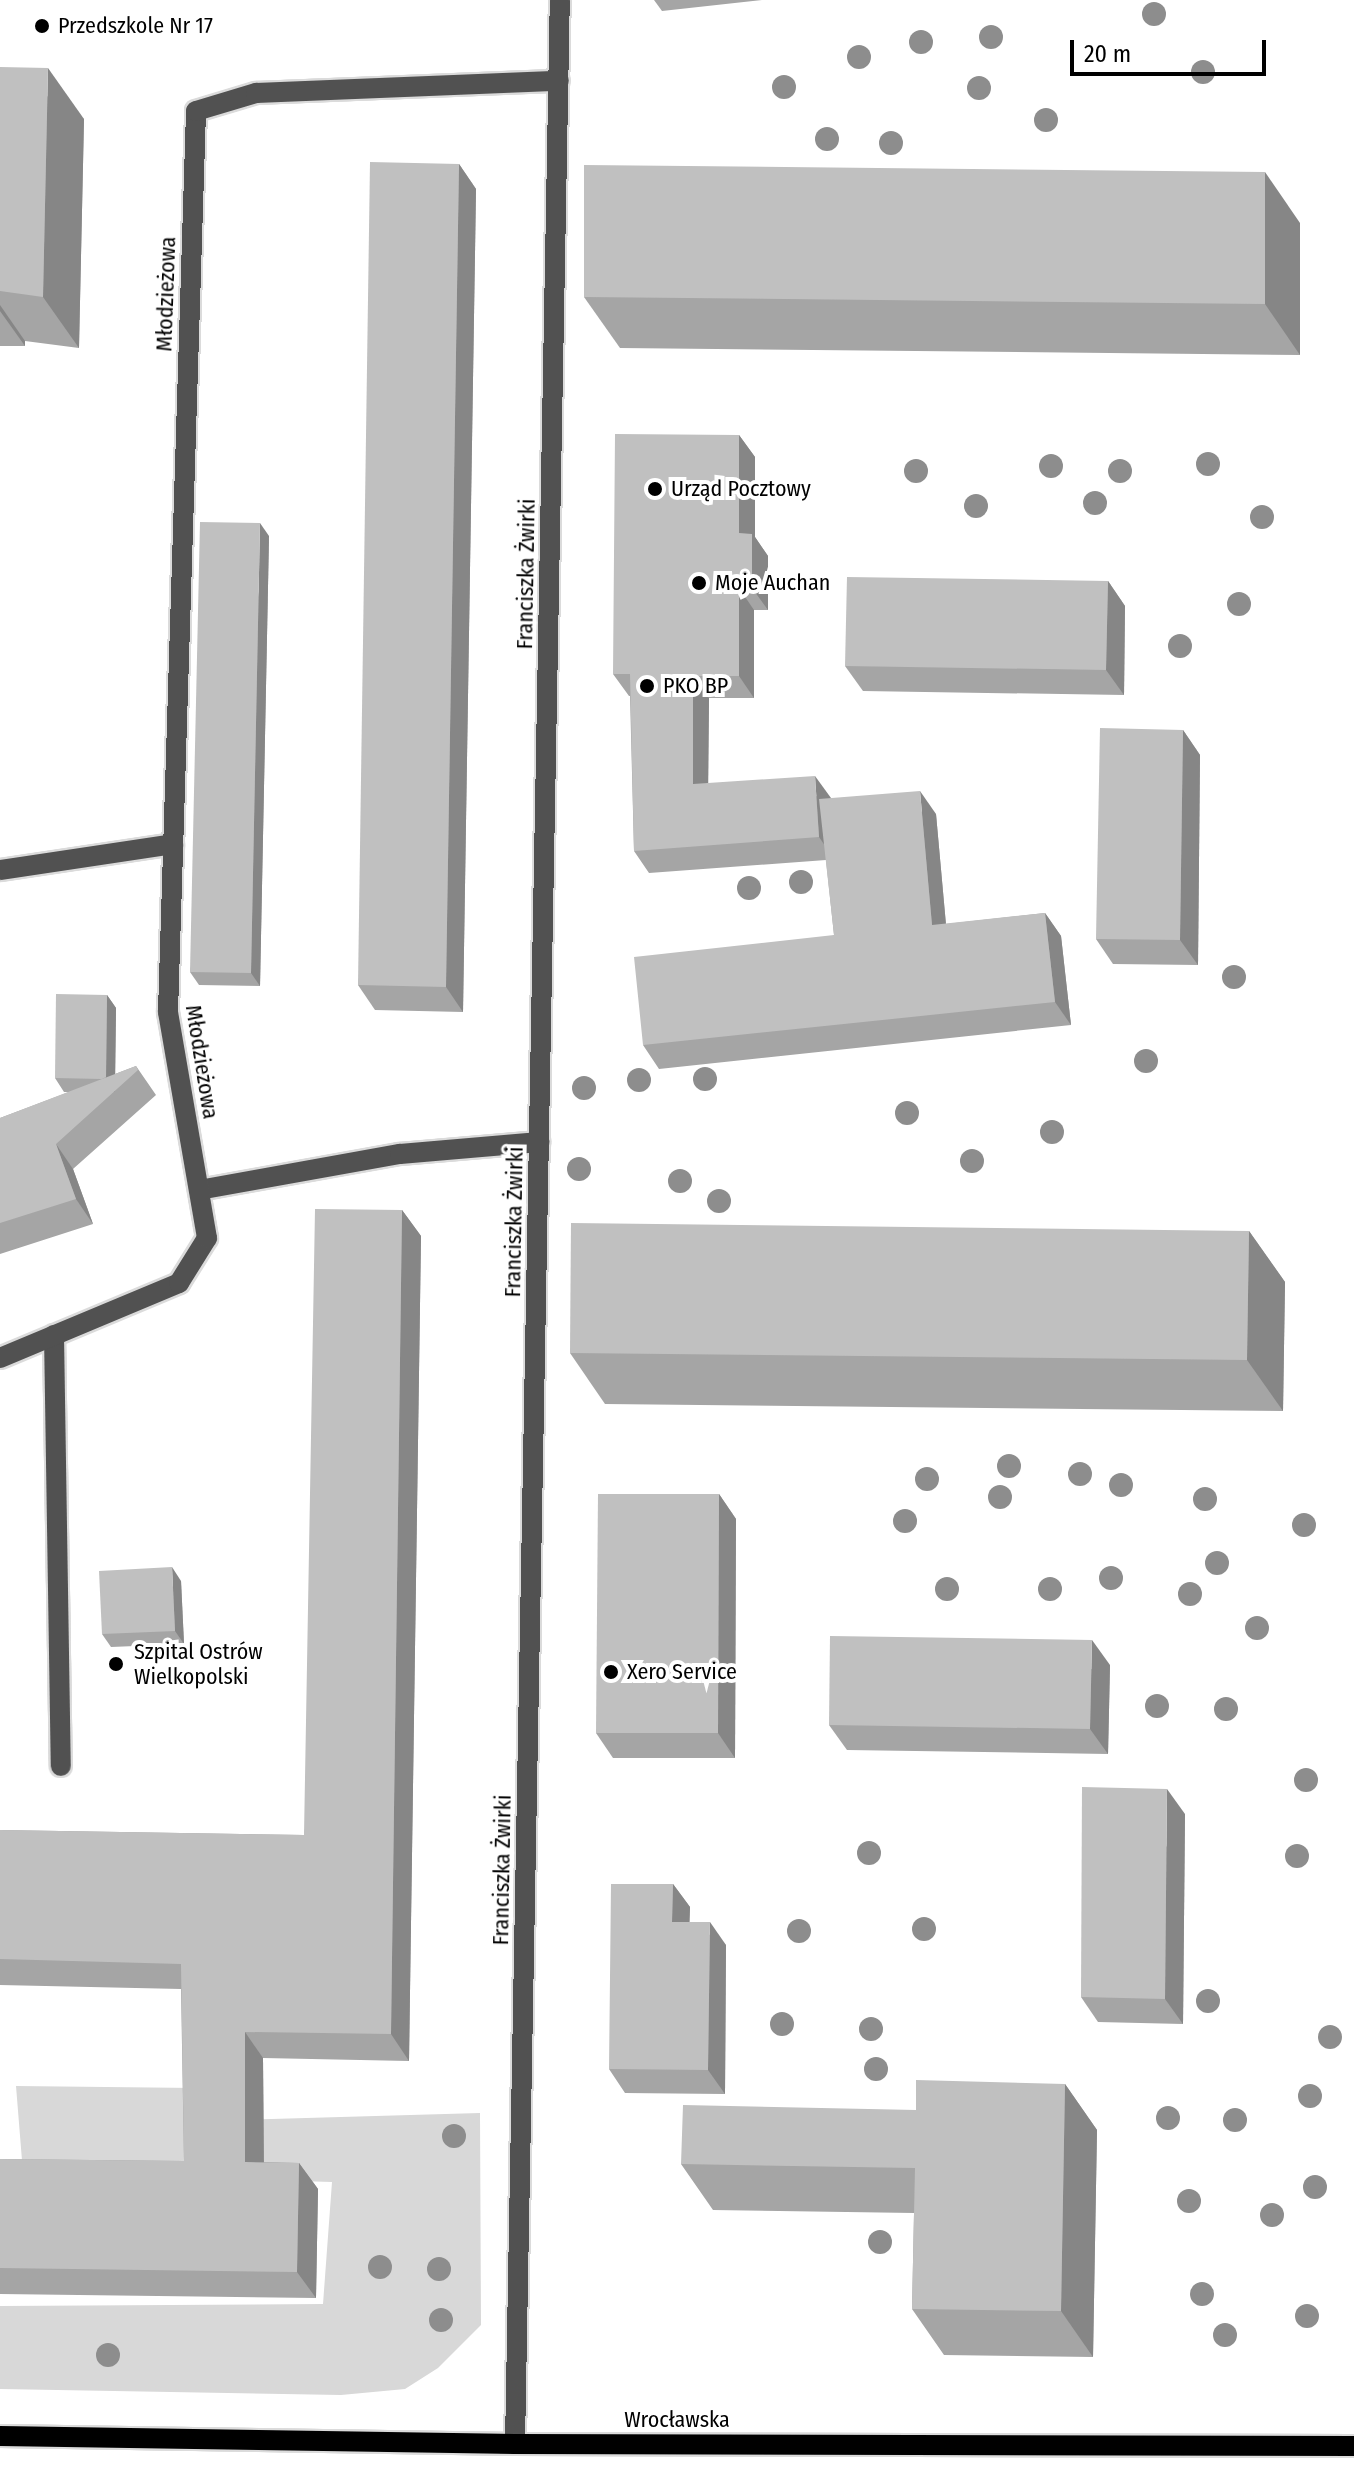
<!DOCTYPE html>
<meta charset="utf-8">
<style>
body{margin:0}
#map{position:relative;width:1354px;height:2490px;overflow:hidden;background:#fff;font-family:"Fira Sans Condensed",sans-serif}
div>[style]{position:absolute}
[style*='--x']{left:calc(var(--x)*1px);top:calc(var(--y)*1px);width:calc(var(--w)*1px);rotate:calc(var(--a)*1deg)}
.green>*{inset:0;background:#d8d8d8}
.roads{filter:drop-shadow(2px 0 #dbdbdb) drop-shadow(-2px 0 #dbdbdb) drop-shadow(0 2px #dbdbdb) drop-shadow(0 -2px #dbdbdb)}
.minor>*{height:20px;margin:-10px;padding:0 10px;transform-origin:10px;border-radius:10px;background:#515151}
.major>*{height:20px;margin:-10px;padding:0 10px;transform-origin:10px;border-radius:10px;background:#000}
.trees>*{width:24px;height:24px;margin:-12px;border-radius:50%;background:#8d8d8d}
.wall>*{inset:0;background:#a5a5a5}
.shaded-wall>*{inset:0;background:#868686}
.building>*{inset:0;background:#c0c0c0}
.dots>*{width:22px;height:22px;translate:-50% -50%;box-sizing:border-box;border:4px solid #fff;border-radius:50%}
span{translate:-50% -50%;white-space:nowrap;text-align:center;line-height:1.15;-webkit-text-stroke:8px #fff;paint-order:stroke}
.poi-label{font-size:22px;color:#000}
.left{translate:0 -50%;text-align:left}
.street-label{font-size:22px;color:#000}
.scale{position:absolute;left:1070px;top:40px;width:196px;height:36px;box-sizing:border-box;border:4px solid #000;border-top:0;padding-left:10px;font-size:24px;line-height:28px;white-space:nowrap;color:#000;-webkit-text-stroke:6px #fff;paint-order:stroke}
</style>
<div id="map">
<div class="green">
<div style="clip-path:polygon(16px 2086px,196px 2088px,197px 2121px,480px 2113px,481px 2325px,438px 2368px,405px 2389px,341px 2395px,0 2389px,0 2306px,323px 2304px,332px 2182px,23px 2173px)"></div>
</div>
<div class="roads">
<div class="minor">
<div style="--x:0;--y:870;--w:175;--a:-8.5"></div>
<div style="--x:199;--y:1190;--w:204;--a:-10.2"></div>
<div style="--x:400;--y:1154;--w:140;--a:-4.9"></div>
<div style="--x:54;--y:1335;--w:431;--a:89.1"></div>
<div style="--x:0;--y:1358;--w:194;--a:-22.7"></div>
<div style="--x:179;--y:1283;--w:53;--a:-58.1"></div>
<div style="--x:207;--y:1238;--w:229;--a:-99.8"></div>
<div style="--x:168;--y:1012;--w:901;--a:-88.22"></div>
<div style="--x:196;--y:111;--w:63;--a:-16.7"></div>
<div style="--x:256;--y:93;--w:303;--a:-2.3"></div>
<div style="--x:515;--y:2444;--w:2444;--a:-88.95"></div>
</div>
<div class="major">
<div style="--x:0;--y:2436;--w:515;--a:0.89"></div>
<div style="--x:515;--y:2444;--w:839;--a:0.14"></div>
</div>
</div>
<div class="trees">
<div style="left:1154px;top:14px"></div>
<div style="left:991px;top:37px"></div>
<div style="left:921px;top:42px"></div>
<div style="left:859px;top:57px"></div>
<div style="left:1203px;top:72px"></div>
<div style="left:784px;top:87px"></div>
<div style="left:979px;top:88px"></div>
<div style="left:1046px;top:120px"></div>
<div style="left:827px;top:139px"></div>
<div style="left:891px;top:143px"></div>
<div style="left:1208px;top:464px"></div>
<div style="left:1051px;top:466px"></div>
<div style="left:916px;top:471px"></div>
<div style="left:1120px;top:471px"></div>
<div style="left:1095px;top:503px"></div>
<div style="left:976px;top:506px"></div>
<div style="left:1262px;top:517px"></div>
<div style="left:1239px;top:604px"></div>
<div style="left:1180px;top:646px"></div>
<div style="left:801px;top:882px"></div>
<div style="left:749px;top:888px"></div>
<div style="left:1234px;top:977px"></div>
<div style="left:1146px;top:1061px"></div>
<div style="left:705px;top:1079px"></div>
<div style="left:639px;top:1080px"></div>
<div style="left:584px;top:1088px"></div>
<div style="left:907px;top:1113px"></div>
<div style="left:1052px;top:1132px"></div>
<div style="left:972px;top:1161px"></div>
<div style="left:579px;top:1169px"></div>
<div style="left:680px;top:1181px"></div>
<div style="left:719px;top:1201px"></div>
<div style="left:1009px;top:1466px"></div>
<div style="left:1080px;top:1474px"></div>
<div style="left:927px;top:1479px"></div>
<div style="left:1121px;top:1485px"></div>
<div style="left:1000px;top:1497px"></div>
<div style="left:1205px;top:1499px"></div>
<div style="left:905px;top:1521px"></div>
<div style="left:1304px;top:1525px"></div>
<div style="left:1217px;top:1563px"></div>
<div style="left:1111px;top:1578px"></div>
<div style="left:947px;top:1589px"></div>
<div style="left:1050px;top:1589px"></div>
<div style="left:1190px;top:1594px"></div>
<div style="left:1257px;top:1628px"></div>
<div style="left:1157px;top:1706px"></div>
<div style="left:1226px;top:1709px"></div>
<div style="left:1306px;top:1780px"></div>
<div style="left:869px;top:1853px"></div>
<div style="left:1297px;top:1856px"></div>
<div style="left:924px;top:1929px"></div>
<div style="left:799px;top:1931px"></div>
<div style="left:1208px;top:2001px"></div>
<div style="left:782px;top:2024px"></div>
<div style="left:871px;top:2029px"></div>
<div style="left:1330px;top:2037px"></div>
<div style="left:876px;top:2069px"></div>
<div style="left:1310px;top:2096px"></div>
<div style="left:1168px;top:2118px"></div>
<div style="left:1235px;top:2120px"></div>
<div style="left:454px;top:2136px"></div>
<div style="left:1315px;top:2187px"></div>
<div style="left:1189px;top:2201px"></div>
<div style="left:1272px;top:2215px"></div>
<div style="left:880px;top:2242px"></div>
<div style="left:380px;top:2267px"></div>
<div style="left:439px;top:2269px"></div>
<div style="left:1202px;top:2294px"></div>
<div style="left:1307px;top:2316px"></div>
<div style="left:441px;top:2320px"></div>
<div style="left:1225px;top:2335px"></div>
<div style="left:108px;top:2355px"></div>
</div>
<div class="wall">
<div style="clip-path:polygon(654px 0,762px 0,662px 11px)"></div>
<div style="clip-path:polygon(0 67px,84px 119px,79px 348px,25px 341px,25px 346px,0 346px)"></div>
<div style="clip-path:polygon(459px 164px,476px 189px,463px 1012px,375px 1010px,358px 985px)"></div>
<div style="clip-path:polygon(1300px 223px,1300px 355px,620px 348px,584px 297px)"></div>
<div style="clip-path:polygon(739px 435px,755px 457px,755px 537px,768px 556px,768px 610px,754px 610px,754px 698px,709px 698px,708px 783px,831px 798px,936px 814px,946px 924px,1045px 913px,1061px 936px,1071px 1025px,659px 1069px,643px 1045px,834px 935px,826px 860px,649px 873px,634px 851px,630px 696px,629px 696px,613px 674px)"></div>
<div style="clip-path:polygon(269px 536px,260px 986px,199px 985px,190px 972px)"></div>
<div style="clip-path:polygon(1108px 581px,1125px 606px,1124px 695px,863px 691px,845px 666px)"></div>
<div style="clip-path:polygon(1183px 730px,1200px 755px,1198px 965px,1113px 964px,1096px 939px)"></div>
<div style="clip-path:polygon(107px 995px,116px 1008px,115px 1074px,136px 1066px,156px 1095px,73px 1169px,93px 1224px,0 1254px,0 1118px,69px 1092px,64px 1092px,55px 1078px)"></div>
<div style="clip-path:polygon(402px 1210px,421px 1236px,409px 2061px,263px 2058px,264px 2162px,299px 2163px,318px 2189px,316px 2298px,0 2294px,0 2159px,184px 2161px,181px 1989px,0 1985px,0 1830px,304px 1835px)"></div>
<div style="clip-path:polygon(1249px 1231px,1285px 1282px,1283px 1411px,605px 1404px,570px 1353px)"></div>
<div style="clip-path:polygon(719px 1494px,736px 1519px,735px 1758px,613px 1758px,596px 1733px)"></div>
<div style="clip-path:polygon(181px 1581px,184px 1644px,111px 1647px,102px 1634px)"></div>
<div style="clip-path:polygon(1110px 1665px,1108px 1754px,847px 1750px,829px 1725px)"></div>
<div style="clip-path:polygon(1185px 1814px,1183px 2024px,1098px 2022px,1081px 1997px)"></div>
<div style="clip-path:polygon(673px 1884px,690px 1907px,689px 1922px,726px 1945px,725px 2094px,625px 2093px,609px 2069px)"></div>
<div style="clip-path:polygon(1065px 2084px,1097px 2130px,1093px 2357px,944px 2355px,912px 2309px,914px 2213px,713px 2210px,681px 2164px,916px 2110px)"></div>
</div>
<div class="shaded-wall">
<div style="clip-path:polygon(48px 68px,84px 119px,79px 348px,43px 297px)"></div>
<div style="clip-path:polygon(459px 164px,476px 189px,463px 1012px,446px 987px)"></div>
<div style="clip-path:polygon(1265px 172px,1300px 223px,1300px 355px,1265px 304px)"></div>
<div style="clip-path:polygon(0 305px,25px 341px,25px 346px,0 311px)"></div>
<div style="clip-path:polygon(739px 435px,755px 457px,755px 537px,768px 556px,768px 610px,752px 588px,739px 533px)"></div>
<div style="clip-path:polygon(260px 523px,269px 536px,260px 986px,251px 973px)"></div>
<div style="clip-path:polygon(1108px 581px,1125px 606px,1124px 695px,1106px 670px)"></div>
<div style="clip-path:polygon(739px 588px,754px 610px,754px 698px,739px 676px)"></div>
<div style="clip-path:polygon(693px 676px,709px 698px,708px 806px,693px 784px)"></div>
<div style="clip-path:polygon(1183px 730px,1200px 755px,1198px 965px,1180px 940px)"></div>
<div style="clip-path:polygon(815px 776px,831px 798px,834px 859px,819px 837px)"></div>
<div style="clip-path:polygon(920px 791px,936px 814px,948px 948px,932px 925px)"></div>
<div style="clip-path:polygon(1045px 913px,1061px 936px,1071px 1025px,1055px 1002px)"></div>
<div style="clip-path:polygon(107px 995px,116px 1008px,115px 1092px,106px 1079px)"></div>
<div style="clip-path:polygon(56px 1144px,73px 1169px,93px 1224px,76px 1199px)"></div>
<div style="clip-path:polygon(402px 1210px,421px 1236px,409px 2061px,391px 2034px)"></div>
<div style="clip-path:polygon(1249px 1231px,1285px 1282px,1283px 1411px,1247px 1360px)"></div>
<div style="clip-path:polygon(719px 1494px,736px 1519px,735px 1758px,718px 1733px)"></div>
<div style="clip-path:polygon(172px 1567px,181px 1581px,184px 1644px,175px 1631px)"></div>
<div style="clip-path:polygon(1092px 1640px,1110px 1665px,1108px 1754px,1090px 1729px)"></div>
<div style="clip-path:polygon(1167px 1789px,1185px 1814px,1183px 2024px,1165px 1999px)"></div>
<div style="clip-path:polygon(673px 1884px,690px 1907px,689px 1945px,672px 1922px)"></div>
<div style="clip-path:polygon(710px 1922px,726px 1945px,725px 2094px,708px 2070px)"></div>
<div style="clip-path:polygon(245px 2032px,263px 2058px,264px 2188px,245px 2162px)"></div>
<div style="clip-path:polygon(1065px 2084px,1097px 2130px,1093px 2357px,1061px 2311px)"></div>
<div style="clip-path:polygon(299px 2163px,318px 2189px,316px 2298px,297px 2272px)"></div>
</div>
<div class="building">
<div style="clip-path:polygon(0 67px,48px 68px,43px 297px,0 291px)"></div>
<div style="clip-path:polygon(370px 162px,459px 164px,446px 987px,358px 985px)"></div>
<div style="clip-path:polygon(584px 165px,1265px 172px,1265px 304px,584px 297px)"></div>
<div style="clip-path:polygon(615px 434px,739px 435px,739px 533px,752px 534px,752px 588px,739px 588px,739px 676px,693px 676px,693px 784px,815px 776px,819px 837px,634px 851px,630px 674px,613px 674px)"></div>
<div style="clip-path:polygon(200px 522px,260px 523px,251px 973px,190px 972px)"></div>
<div style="clip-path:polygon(847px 577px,1108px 581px,1106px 670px,845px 666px)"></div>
<div style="clip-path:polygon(1100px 728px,1183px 730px,1180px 940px,1096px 939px)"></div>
<div style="clip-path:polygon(920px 791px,932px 925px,1045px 913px,1055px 1002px,643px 1045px,634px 957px,834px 935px,819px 799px)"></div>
<div style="clip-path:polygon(56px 994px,107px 995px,106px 1077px,102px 1079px,55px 1078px)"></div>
<div style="clip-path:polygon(136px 1066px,138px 1070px,56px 1144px,76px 1199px,0 1223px,0 1118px)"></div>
<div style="clip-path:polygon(315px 1209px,402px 1210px,391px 2034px,245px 2032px,245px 2162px,299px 2163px,297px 2272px,0 2268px,0 2159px,184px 2161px,181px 1964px,0 1959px,0 1830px,304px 1835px)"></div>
<div style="clip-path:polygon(571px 1223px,1249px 1231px,1247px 1360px,570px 1353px)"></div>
<div style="clip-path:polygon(598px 1494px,719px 1494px,718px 1733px,596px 1733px)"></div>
<div style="clip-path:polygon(172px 1567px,175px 1631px,102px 1634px,99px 1571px)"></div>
<div style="clip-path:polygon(830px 1636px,1092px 1640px,1090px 1729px,829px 1725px)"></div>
<div style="clip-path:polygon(1082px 1787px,1167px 1789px,1165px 1999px,1081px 1997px)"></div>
<div style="clip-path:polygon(611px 1884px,673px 1884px,672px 1922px,710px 1922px,708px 2070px,609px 2069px)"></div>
<div style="clip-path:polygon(916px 2080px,1065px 2084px,1061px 2311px,912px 2309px,915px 2168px,681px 2164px,683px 2105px,916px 2110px)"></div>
</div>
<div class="dots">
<div style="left:42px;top:26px;background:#000"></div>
<div style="left:655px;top:489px;background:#000"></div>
<div style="left:699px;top:583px;background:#000"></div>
<div style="left:647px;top:686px;background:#000"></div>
<div style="left:116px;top:1664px;background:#000"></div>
<div style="left:611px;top:1672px;background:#000"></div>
</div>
<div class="poi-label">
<span class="left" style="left:58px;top:26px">Przedszkole Nr 17</span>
<span class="left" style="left:671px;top:489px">Urząd Pocztowy</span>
<span class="left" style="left:715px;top:583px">Moje Auchan</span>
<span class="left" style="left:663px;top:686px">PKO BP</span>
<span class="left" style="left:134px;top:1664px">Szpital Ostrów<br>Wielkopolski</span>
<span class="left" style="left:627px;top:1672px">Xero Service</span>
</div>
<div class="street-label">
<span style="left:166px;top:294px;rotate:-88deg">Młodzieżowa</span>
<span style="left:526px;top:574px;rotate:-89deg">Franciszka Żwirki</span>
<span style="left:202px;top:1062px;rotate:81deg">Młodzieżowa</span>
<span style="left:514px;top:1222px;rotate:-89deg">Franciszka Żwirki</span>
<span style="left:502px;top:1870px;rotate:-89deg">Franciszka Żwirki</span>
<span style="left:677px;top:2420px">Wrocławska</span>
</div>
<div class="scale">20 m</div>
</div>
